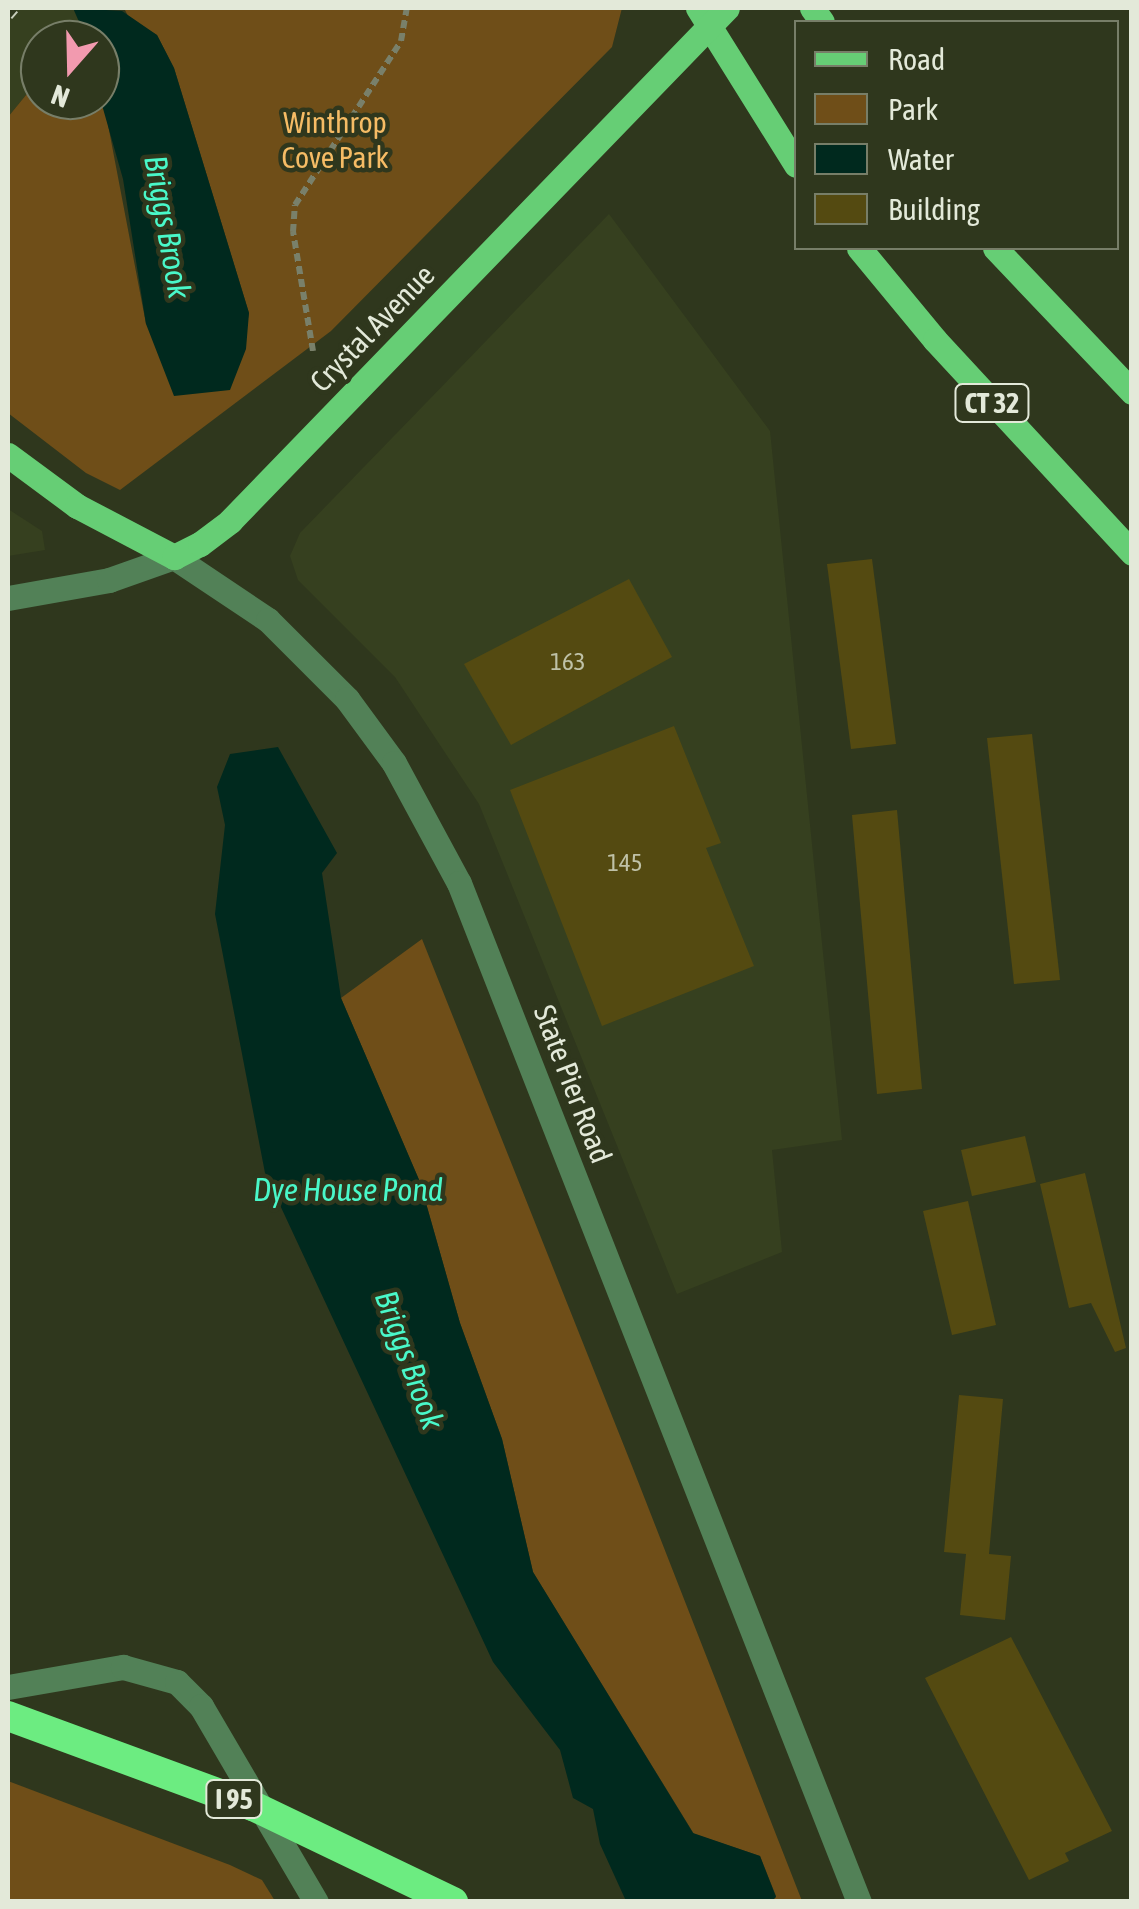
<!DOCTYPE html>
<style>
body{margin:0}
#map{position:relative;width:1139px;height:1909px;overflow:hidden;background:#2f371d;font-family:"Asap Condensed",sans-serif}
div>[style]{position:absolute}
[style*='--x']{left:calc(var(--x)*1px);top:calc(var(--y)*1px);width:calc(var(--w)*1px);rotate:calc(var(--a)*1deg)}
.built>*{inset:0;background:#36401f}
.green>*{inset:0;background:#6f4e18}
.water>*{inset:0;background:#00291e}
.building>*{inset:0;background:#544a11}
.path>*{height:6px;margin-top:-3px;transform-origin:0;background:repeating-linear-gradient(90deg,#79806a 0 8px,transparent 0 13px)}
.minor>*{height:25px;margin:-12.5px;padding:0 12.5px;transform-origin:12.5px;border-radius:12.5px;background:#528157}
.major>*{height:25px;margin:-12.5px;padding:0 12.5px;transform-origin:12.5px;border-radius:12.5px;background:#66ce75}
.rail>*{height:11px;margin-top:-5.5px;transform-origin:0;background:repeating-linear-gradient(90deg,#2f371d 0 22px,#c8cebd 0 44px);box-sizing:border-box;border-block:2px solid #c8cebd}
.highway-bridge>*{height:30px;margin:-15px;padding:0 15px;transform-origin:15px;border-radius:15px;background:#6cec81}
span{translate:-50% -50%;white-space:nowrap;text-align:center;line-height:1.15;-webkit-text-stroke:9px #2f371d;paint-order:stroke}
.number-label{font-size:25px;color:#bfc1a7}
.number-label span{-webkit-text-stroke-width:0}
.shield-label span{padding:2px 8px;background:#2f371d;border:2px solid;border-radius:8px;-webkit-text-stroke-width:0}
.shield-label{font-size:28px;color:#e3e9d9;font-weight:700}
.park-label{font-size:30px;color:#f6bc65}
.street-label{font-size:30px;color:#e3e9d9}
.water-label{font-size:32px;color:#49f8c9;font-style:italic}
.frame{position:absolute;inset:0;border:10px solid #e3e9d9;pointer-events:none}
.legend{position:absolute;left:794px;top:20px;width:325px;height:230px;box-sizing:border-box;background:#2f371d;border:2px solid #777e68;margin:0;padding:12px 18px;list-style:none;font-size:30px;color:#e3e9d9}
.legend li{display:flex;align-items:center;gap:20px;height:50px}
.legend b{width:50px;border:2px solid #777e68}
.north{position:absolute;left:20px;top:20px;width:100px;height:100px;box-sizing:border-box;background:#2f371d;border:2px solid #777e68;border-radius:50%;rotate:200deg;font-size:28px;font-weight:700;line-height:40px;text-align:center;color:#e3e9d9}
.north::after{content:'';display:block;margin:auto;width:35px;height:45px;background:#f29aaf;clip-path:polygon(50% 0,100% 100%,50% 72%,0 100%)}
</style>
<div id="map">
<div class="built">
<div style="clip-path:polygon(8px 8px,73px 8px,82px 28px,72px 40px,40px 40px,40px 78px,8px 117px)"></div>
<div style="clip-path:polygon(609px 214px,770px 431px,842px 1140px,772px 1150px,782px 1252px,677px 1294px,479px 804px,395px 677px,298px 580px,290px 556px,300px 533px)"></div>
<div style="clip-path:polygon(8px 509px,42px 531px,45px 550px,8px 556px)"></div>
</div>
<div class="green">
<div style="clip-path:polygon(124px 8px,622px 8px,612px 47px,331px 331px,120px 490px,86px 473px,8px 413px,8px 117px,40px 78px,40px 100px,100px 98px,105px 109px,146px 324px,240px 361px,249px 313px,174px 68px,157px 35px,130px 20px)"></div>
<div style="clip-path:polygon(422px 939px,632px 1466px,802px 1901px,772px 1901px,776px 1896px,760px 1856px,694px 1834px,533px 1572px,502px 1439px,460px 1323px,420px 1182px,341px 998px)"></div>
<div style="clip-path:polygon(8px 1781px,230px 1865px,262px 1880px,275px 1901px,8px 1901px)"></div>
</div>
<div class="water">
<div style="clip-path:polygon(73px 8px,122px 11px,157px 35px,174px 68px,249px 313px,246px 349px,230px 390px,174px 396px,146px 324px,123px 179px,100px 98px,100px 40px,87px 40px)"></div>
<div style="clip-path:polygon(278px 747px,337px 853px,322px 873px,341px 998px,420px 1182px,460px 1323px,502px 1439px,533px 1572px,693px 1833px,760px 1856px,776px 1897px,772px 1901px,626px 1901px,600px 1844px,593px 1809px,573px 1798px,560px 1750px,493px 1662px,265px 1173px,215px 914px,225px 825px,217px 787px,230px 754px)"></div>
</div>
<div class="building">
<div style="clip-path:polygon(872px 559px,896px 744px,851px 749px,827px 564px)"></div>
<div style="clip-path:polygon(629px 579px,672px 657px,511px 745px,464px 664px)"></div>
<div style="clip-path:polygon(674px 726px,721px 843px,706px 848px,754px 966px,602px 1026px,510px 790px)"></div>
<div style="clip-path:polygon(1032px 734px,1060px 980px,1014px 984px,987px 738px)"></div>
<div style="clip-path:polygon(897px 810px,922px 1089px,877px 1094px,852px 815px)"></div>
<div style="clip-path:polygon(1025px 1136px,1036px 1182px,972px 1196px,961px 1150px)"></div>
<div style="clip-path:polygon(1085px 1173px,1126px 1348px,1115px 1352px,1091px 1303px,1069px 1308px,1040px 1184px)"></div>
<div style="clip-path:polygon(968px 1201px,996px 1325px,952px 1335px,923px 1211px)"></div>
<div style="clip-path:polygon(959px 1395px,1003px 1399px,989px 1554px,1011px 1556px,1005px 1620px,960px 1615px,966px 1554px,944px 1552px)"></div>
<div style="clip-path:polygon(1011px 1637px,1112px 1831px,1065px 1853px,1069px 1861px,1029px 1880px,925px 1678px)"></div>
</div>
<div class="path">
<div style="--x:313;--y:351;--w:121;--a:-99.5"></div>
<div style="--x:293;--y:232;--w:27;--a:-86"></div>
<div style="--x:295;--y:205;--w:195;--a:-57.1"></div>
<div style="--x:401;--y:41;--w:34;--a:-80"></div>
</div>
<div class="minor">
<div style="--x:8;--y:598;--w:103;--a:-10.1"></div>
<div style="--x:109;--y:580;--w:69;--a:-19.5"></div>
<div style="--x:174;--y:557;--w:113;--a:33.8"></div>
<div style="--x:268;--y:620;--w:112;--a:45"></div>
<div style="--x:347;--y:699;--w:79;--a:53.7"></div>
<div style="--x:394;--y:763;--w:136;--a:61.6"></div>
<div style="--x:459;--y:883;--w:1095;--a:68.57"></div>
<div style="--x:8;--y:1687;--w:117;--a:-9.9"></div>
<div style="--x:123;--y:1667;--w:56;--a:15.5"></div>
<div style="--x:177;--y:1682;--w:34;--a:45"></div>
<div style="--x:201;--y:1706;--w:227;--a:59.6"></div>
</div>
<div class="major">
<div style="--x:698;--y:8;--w:185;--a:58"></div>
<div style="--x:812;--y:8;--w:17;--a:54"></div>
<div style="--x:859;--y:248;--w:119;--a:50.4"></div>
<div style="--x:935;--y:340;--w:290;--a:47.2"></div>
<div style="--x:995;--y:248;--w:199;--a:46.4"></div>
<div style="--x:8;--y:455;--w:86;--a:36.5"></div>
<div style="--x:77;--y:506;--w:110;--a:27.7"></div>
<div style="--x:174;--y:557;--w:29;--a:-27"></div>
<div style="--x:200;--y:544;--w:38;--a:-37"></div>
<div style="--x:230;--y:521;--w:714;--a:-45.91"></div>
</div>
<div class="rail">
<div style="--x:8;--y:15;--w:9;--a:-49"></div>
</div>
<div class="highway-bridge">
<div style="--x:8;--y:1716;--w:261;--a:20.2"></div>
<div style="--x:253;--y:1806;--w:222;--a:25.6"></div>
</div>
<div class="number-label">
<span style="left:568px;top:661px">163</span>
<span style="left:625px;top:862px">145</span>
</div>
<div class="shield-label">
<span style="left:992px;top:403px">CT 32</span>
<span style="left:234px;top:1799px">I 95</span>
</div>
<div class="park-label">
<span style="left:335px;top:139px">Winthrop<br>Cove Park</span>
</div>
<div class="street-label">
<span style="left:372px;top:328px;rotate:-46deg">Crystal Avenue</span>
<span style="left:573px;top:1084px;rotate:69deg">State Pier Road</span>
</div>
<div class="water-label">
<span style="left:167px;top:227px;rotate:80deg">Briggs Brook</span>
<span style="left:348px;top:1190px">Dye House Pond</span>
<span style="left:409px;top:1360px;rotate:70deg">Briggs Brook</span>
</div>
<div class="frame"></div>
<ul class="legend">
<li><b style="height:12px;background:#66ce75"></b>Road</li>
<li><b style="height:28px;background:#6f4e18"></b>Park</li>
<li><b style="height:28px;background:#00291e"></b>Water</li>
<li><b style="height:28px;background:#544a11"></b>Building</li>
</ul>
<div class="north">N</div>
</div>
